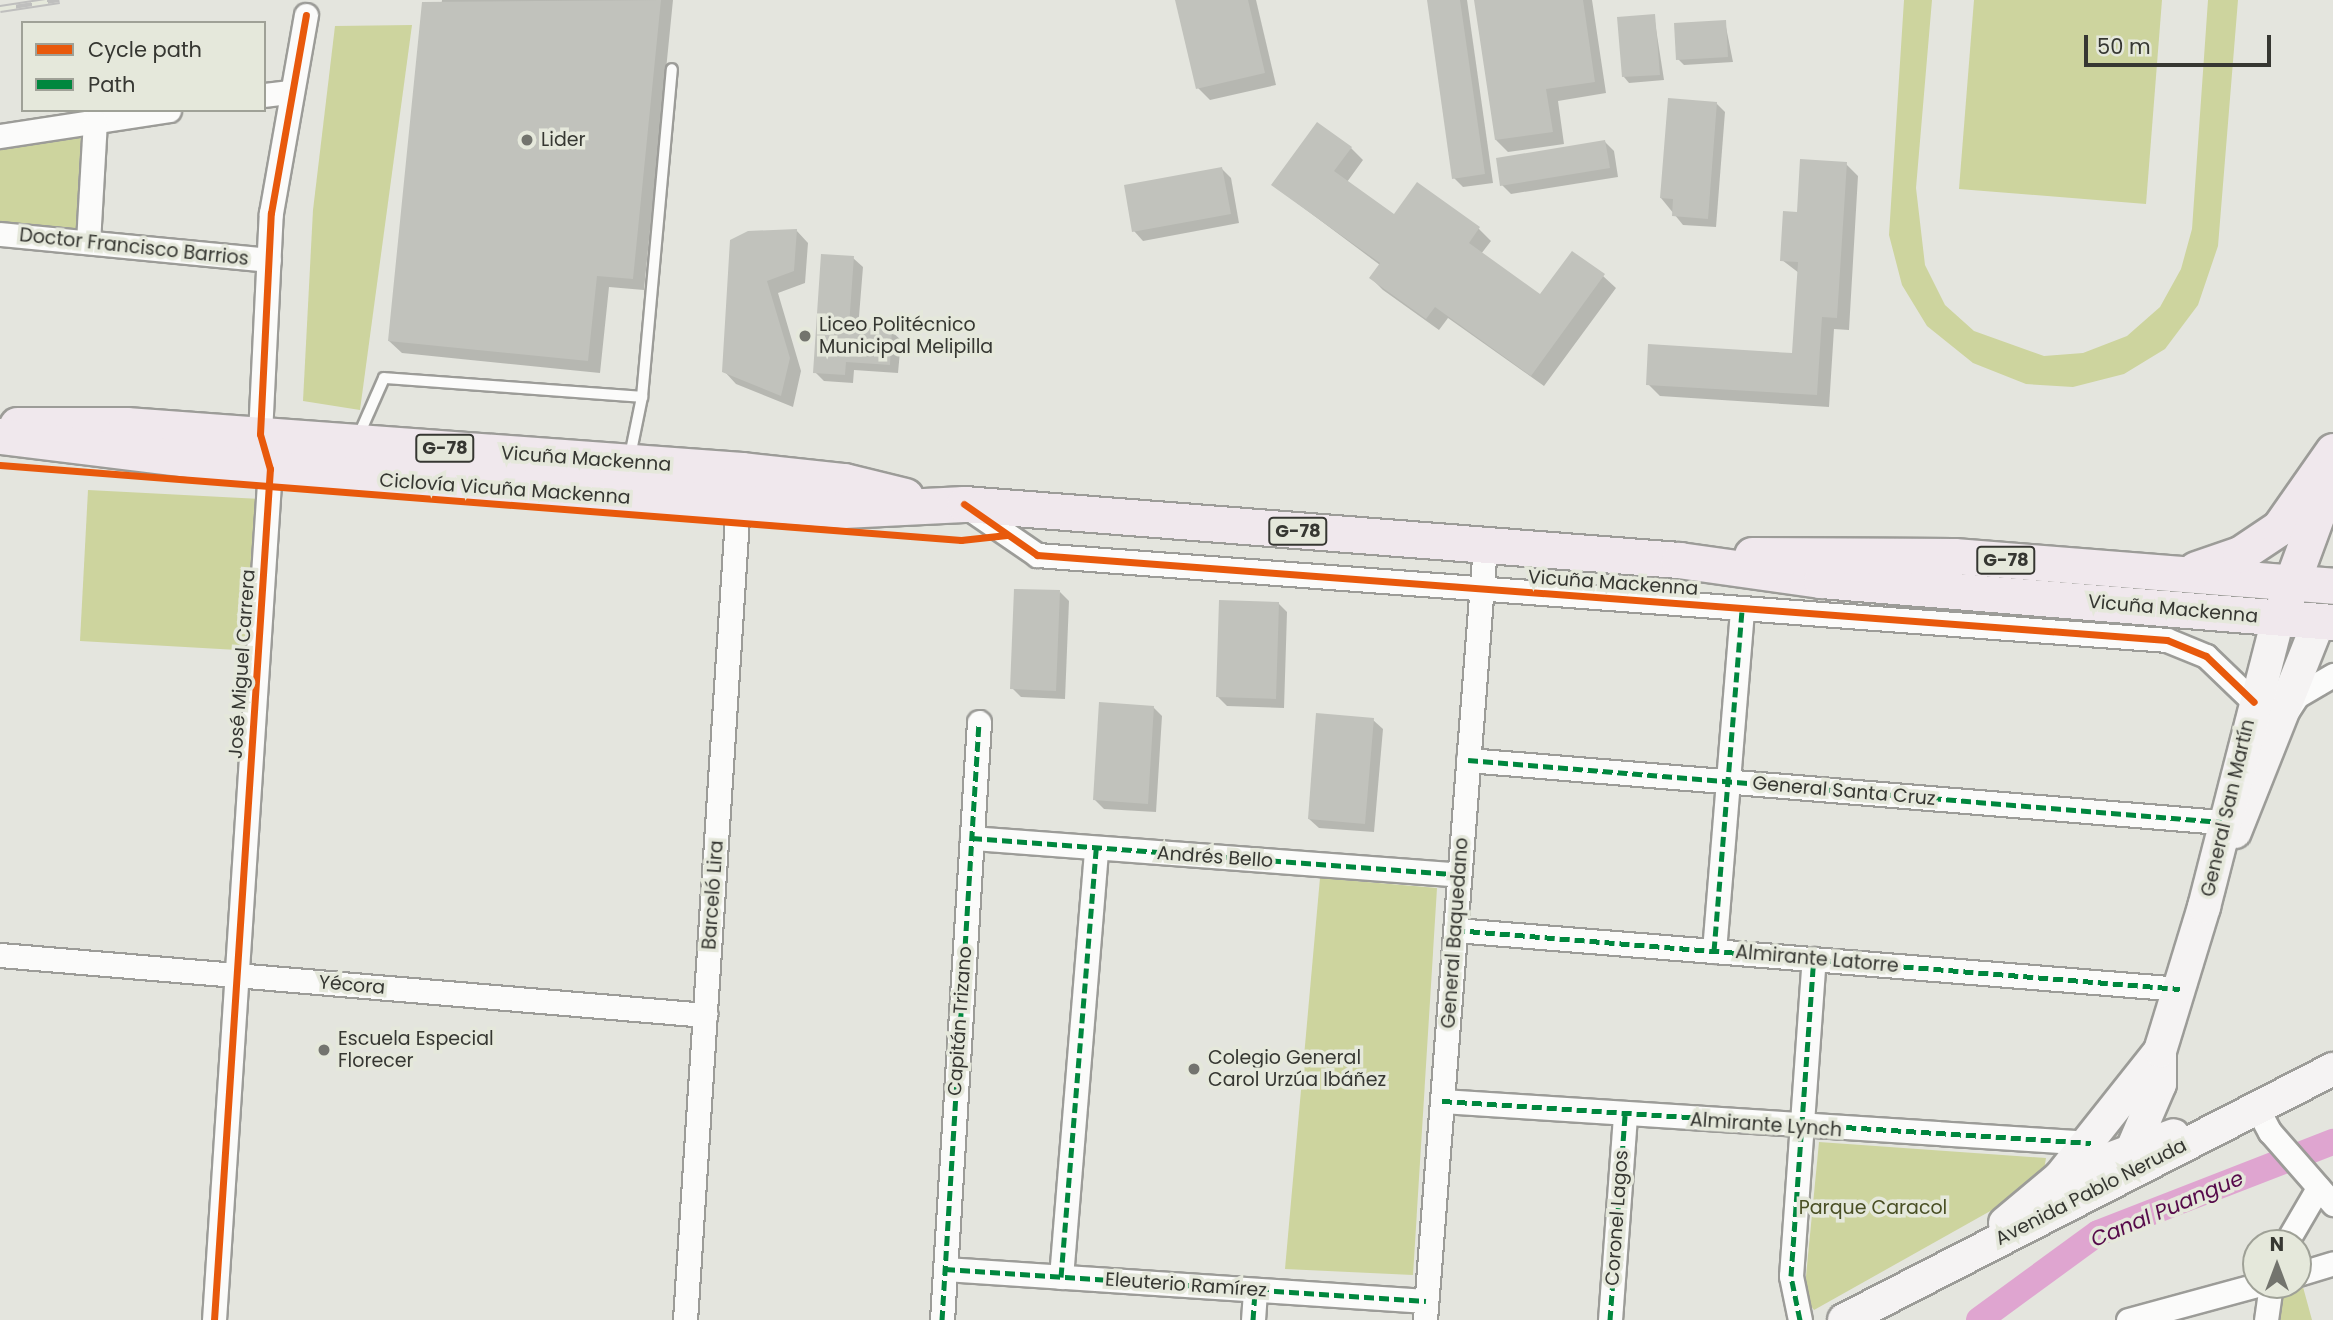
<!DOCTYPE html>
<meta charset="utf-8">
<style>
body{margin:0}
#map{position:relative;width:2333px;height:1320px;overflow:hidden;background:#e4e5de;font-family:Poppins,sans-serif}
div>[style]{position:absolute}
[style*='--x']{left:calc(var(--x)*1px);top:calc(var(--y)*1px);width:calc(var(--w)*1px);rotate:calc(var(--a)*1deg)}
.green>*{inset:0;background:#cdd49e}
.shadow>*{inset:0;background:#0003}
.canal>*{height:26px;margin:-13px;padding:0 13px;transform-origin:13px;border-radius:13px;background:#dfa5d0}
.building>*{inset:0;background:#c1c2bc}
.roads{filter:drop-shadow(2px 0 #9c9c98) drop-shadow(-2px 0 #9c9c98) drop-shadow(0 2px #9c9c98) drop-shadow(0 -2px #9c9c98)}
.service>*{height:10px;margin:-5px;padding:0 5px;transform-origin:5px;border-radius:5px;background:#fbfbfa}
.minor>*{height:23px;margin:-11.5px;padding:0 11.5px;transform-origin:11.5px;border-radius:11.5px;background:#fbfbfa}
.secondary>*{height:32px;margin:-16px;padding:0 16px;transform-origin:16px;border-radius:16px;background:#f5f3f3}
.primary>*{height:35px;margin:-17.5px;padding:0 17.5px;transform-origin:17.5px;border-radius:17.5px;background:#f0e8ed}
.rail>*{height:8px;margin-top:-4px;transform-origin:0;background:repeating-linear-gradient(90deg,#e5e8db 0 16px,#bfbfbe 0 32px);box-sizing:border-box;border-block:2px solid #bfbfbe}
.quiet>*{height:5px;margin-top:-2.5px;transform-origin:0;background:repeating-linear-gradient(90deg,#00873e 0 10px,transparent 0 15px)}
.cycleway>*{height:7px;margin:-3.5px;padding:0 3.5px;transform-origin:3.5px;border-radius:3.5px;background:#e8590c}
.dots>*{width:19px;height:19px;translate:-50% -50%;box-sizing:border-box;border:4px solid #e5e8db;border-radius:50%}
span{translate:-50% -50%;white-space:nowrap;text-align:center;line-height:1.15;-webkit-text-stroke:7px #e5e8db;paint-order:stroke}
.shield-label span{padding:2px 5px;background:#e5e8db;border:2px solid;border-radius:5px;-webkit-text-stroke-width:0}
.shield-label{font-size:18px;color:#363732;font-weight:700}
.poi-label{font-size:19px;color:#363732}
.left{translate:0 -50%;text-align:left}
.street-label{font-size:19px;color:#363732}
.park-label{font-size:19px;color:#494f24}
.water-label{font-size:21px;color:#560a4a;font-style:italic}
.legend{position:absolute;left:21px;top:21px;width:245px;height:91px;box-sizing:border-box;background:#e5e8db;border:2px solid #9fa197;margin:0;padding:9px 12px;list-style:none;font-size:21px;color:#363732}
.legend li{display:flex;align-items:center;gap:14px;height:35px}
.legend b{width:35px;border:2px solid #9fa197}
.north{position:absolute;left:2242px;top:1229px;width:70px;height:70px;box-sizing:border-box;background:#e5e8db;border:2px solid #9fa197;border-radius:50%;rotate:0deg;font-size:19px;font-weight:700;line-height:28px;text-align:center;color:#363732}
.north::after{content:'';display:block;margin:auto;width:24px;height:32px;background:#73746e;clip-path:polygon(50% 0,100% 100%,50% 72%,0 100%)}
.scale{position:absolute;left:2084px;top:35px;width:187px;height:32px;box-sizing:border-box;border:4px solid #363732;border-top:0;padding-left:9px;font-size:21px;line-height:24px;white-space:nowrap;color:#363732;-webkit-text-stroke:5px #e5e8db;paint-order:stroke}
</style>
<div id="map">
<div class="green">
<div style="clip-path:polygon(1904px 0,1932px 0,1916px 188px,1925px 265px,1945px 305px,1974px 331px,2044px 356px,2083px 353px,2127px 336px,2160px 307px,2181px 269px,2192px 229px,2208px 0,2238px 0,2218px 246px,2198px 305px,2165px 349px,2124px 374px,2073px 387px,2026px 384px,1973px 363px,1927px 326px,1902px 285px,1889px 235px)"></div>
<div style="clip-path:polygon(1974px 0,2162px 0,2146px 204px,1959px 189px)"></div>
<div style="clip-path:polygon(412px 25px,360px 410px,303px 401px,313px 210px,335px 26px)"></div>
<div style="clip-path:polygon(81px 136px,76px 229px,0 223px,0 145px)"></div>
<div style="clip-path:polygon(88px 490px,263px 499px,255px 651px,80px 641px)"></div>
<div style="clip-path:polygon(1320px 878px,1437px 888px,1413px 1275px,1285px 1269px)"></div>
<div style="clip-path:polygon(1819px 1142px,2046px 1158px,2042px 1182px,1814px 1310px,1804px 1297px)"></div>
<div style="clip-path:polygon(2303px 1287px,2312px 1320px,2275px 1320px,2280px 1294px)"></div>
</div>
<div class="shadow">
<div style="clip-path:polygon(442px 0,673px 0,644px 290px,609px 287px,600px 373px,402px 353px,389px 341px)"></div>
<div style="clip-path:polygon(1177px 0,1256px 0,1276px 85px,1210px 100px,1198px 88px)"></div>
<div style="clip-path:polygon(1429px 0,1467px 0,1493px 183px,1463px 187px,1454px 178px)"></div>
<div style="clip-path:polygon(1476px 0,1592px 0,1606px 93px,1558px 101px,1564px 144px,1508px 152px,1496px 140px)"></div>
<div style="clip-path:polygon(1654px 16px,1664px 80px,1629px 83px,1624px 77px)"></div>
<div style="clip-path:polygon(1725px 22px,1733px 62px,1684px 65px,1678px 59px)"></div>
<div style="clip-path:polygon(1716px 103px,1725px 112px,1716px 227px,1683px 225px,1661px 198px)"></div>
<div style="clip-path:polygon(1605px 142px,1614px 151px,1618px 177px,1511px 194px,1502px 185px)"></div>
<div style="clip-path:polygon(1351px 148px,1363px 160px,1347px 182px,1394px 216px,1417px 184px,1479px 229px,1491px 241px,1481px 254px,1541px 297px,1603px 276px,1616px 288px,1544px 386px,1448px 318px,1439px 330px,1383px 290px,1371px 278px,1380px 265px,1273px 185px)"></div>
<div style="clip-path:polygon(1846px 164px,1858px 176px,1849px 330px,1834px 329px,1829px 407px,1660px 396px,1648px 384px,1794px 355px,1799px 273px,1782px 260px,1798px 213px)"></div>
<div style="clip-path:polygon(1222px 169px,1231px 178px,1239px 223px,1143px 241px,1134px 231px)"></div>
<div style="clip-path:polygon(796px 230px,808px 243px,805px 283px,778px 293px,801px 371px,793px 407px,736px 384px,724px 371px,732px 241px)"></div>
<div style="clip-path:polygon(853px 258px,863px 267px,858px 329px,891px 331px,901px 340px,898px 373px,854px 370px,853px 383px,824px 381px,815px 372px)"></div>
<div style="clip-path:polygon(1060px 592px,1069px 601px,1065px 699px,1021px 697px,1012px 688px)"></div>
<div style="clip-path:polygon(1278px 603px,1287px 612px,1284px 708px,1227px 706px,1218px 697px)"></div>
<div style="clip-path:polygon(1153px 707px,1162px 716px,1156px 812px,1104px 809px,1095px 800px)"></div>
<div style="clip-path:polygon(1373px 720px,1383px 729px,1374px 832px,1319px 828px,1309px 819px)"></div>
</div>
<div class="canal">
<div style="--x:1979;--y:1320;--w:147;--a:-36.2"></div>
<div style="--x:2098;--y:1233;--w:252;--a:-21.2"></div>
</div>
<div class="building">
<div style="clip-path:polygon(661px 0,633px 279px,597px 276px,588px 361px,388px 341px,422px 2px)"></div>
<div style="clip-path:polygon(1175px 0,1248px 0,1265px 73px,1196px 89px)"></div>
<div style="clip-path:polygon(1427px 0,1460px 0,1485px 174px,1452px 179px)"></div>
<div style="clip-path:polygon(1474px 0,1583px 0,1595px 82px,1546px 89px,1553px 132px,1495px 140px)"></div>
<div style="clip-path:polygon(1655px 14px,1660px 75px,1622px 77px,1617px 17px)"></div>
<div style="clip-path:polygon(1726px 20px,1728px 57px,1676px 60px,1674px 23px)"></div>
<div style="clip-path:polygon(1668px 98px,1717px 102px,1708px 219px,1672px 216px,1673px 199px,1660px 198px)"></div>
<div style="clip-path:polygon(1317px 122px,1352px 147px,1334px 171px,1394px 214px,1417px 182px,1480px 227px,1469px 243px,1540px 294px,1572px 251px,1605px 274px,1531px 376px,1435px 307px,1426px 319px,1369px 278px,1380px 263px,1271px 185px)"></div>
<div style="clip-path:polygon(1605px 140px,1610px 168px,1500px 186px,1496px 158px)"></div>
<div style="clip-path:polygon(1800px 159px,1847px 162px,1837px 318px,1822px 317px,1817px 395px,1646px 385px,1648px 344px,1792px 353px,1798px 262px,1780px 261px,1783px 211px,1797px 212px)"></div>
<div style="clip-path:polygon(1222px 167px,1231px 214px,1132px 232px,1124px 185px)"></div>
<div style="clip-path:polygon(797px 229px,794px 271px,767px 281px,790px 358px,781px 396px,722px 372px,730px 240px,748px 231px)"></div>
<div style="clip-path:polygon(821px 254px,854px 256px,849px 326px,892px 329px,890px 365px,846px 362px,845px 375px,813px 373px)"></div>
<div style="clip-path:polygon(1014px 589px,1060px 590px,1056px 691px,1010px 689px)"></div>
<div style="clip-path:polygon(1219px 600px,1279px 602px,1276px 699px,1216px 697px)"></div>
<div style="clip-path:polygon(1099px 702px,1154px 706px,1148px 804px,1093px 800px)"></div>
<div style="clip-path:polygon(1316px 713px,1374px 718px,1365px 824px,1308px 819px)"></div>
</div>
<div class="roads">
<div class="service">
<div style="--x:358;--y:437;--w:64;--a:-66.2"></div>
<div style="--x:384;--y:378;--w:259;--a:4.2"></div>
<div style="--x:630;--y:456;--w:60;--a:-78.5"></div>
<div style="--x:642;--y:397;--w:329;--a:-84.8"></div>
</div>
<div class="minor">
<div style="--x:264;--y:95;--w:25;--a:-7"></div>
<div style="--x:0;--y:136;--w:171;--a:-8.7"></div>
<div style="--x:0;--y:234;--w:270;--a:5.5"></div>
<div style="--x:88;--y:242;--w:120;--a:-86.7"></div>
<div style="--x:967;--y:507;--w:85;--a:34.4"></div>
<div style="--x:1037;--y:555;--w:1133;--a:4.3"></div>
<div style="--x:2167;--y:640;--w:42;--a:22.3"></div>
<div style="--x:2206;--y:656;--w:66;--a:43.8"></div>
<div style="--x:2288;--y:710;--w:17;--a:-57"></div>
<div style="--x:2297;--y:696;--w:42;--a:-30.3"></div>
<div style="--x:1468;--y:760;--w:756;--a:4.71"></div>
<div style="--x:972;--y:838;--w:488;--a:4.3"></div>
<div style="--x:1455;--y:930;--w:727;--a:4.65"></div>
<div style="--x:1714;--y:951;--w:343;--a:-85.3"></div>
<div style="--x:0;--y:955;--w:708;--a:4.86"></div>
<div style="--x:1442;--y:1101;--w:650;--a:3.7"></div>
<div style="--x:2257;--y:1108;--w:27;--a:62"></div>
<div style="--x:2270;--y:1132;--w:96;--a:48.8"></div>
<div style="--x:2286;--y:1243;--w:64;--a:-59.8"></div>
<div style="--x:945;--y:1269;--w:482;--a:3.8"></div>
<div style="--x:2298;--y:1274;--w:37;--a:-17"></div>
<div style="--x:1061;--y:1277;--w:430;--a:-85.3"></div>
<div style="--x:214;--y:1320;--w:853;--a:-86.24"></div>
<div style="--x:270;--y:469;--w:36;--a:-106"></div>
<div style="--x:260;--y:434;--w:221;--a:-87.2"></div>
<div style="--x:271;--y:213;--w:201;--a:-80"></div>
<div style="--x:685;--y:1320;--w:834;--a:-86.29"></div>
<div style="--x:942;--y:1320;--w:599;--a:-86.46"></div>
<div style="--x:1253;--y:1320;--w:30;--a:-86"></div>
<div style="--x:1425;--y:1320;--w:777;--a:-85.57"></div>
<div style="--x:1610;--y:1320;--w:205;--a:-85.8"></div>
<div style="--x:1800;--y:1320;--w:45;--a:-101.6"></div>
<div style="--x:1791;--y:1276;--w:318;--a:-85.9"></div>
<div style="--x:2128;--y:1320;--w:134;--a:-15.2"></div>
<div style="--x:2266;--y:1320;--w:35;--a:-82"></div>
</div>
<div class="secondary">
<div style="--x:2235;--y:832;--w:227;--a:-68.3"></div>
<div style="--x:2130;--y:1154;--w:76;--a:-66.8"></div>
<div style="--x:2160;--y:1084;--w:33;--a:-90"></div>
<div style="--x:2060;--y:1177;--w:161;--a:-51.6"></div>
<div style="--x:2160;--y:1051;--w:151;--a:-73"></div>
<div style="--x:2204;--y:907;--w:298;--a:-75.6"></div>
<div style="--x:2005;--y:1223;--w:72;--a:-39.9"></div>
<div style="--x:2060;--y:1177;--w:121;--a:-20.2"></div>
<div style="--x:1844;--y:1320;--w:550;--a:-27.17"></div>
</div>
<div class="primary">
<div style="--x:17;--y:425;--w:109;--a:0"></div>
<div style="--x:126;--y:425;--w:617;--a:4.18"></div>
<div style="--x:741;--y:470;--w:104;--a:6.1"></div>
<div style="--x:844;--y:481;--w:63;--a:13.8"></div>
<div style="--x:0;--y:436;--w:272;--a:7"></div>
<div style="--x:270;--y:469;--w:574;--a:4.09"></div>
<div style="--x:843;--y:510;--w:121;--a:-2.8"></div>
<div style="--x:964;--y:504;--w:717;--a:4.48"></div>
<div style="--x:1679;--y:560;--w:143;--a:8"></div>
<div style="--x:1821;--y:580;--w:514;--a:4.69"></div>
<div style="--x:1752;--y:555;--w:202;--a:0.3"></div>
<div style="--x:1954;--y:556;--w:380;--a:4.5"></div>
<div style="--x:2196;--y:569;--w:46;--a:-18.8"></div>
<div style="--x:2240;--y:554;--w:47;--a:-33.7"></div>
<div style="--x:2279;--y:528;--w:94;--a:-55"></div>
<div style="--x:2285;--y:601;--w:133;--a:-69.8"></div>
</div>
</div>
<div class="rail">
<div style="--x:0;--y:9;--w:60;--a:-8.7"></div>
</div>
<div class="quiet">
<div style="--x:1468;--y:760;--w:756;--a:4.71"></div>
<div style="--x:972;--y:838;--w:488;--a:4.3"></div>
<div style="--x:1455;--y:930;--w:727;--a:4.65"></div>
<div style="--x:1714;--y:951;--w:343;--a:-85.3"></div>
<div style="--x:1442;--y:1101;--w:650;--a:3.7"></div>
<div style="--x:945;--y:1269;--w:482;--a:3.8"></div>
<div style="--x:1061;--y:1277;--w:430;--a:-85.3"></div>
<div style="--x:942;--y:1320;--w:599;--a:-86.46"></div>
<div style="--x:1253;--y:1320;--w:30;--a:-86"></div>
<div style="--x:1610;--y:1320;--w:205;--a:-85.8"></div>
<div style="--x:1800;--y:1320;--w:45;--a:-101.6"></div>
<div style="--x:1791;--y:1276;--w:318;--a:-85.9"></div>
</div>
<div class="cycleway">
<div style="--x:0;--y:465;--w:964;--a:4.46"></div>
<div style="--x:961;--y:540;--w:46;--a:-6.2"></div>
<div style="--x:964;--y:504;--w:89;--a:34.9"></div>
<div style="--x:1037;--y:555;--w:1133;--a:4.3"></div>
<div style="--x:2167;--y:640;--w:42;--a:22.3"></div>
<div style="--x:2206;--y:656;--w:66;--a:43.8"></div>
<div style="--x:214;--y:1320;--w:853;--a:-86.24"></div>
<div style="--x:270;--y:469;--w:36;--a:-106"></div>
<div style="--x:260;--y:434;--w:221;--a:-87.2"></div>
<div style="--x:271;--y:213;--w:201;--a:-80"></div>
</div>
<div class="dots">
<div style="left:527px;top:140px;background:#73746e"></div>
<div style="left:805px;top:336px;background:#73746e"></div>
<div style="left:324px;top:1050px;background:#73746e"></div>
<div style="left:1194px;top:1069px;background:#73746e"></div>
</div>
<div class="shield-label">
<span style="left:445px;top:448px">G-78</span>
<span style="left:1298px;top:531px">G-78</span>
<span style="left:2006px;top:560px">G-78</span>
</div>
<div class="poi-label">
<span class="left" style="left:541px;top:140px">Lider</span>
<span class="left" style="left:819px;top:336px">Liceo Politécnico<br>Municipal Melipilla</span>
<span class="left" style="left:338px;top:1050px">Escuela Especial<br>Florecer</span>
<span class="left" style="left:1208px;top:1069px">Colegio General<br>Carol Urzúa Ibáñez</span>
</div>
<div class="street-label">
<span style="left:134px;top:247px;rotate:6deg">Doctor Francisco Barrios</span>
<span style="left:586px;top:459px;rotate:4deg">Vicuña Mackenna</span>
<span style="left:505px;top:489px;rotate:4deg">Ciclovía Vicuña Mackenna</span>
<span style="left:1613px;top:583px;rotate:4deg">Vicuña Mackenna</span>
<span style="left:2173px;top:609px;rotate:5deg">Vicuña Mackenna</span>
<span style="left:242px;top:664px;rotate:-86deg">José Miguel Carrera</span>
<span style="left:1844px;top:791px;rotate:5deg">General Santa Cruz</span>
<span style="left:2228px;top:808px;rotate:-77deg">General San Martín</span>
<span style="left:1215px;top:857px;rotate:4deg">Andrés Bello</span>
<span style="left:713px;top:895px;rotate:-86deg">Barceló Lira</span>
<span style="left:1455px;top:933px;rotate:-86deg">General Baquedano</span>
<span style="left:1817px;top:959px;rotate:5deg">Almirante Latorre</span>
<span style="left:352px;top:985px;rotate:5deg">Yécora</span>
<span style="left:960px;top:1021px;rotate:-86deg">Capitán Trizano</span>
<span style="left:1766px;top:1125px;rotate:4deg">Almirante Lynch</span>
<span style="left:2091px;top:1192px;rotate:-27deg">Avenida Pablo Neruda</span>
<span style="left:1617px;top:1218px;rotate:-86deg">Coronel Lagos</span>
<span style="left:1186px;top:1285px;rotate:4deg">Eleuterio Ramírez</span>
</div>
<div class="park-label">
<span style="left:1873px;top:1208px">Parque Caracol</span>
</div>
<div class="water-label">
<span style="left:2167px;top:1209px;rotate:-23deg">Canal Puangue</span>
</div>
<ul class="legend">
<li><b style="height:9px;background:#e8590c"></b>Cycle path</li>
<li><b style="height:9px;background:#00873e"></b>Path</li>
</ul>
<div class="north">N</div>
<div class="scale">50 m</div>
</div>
